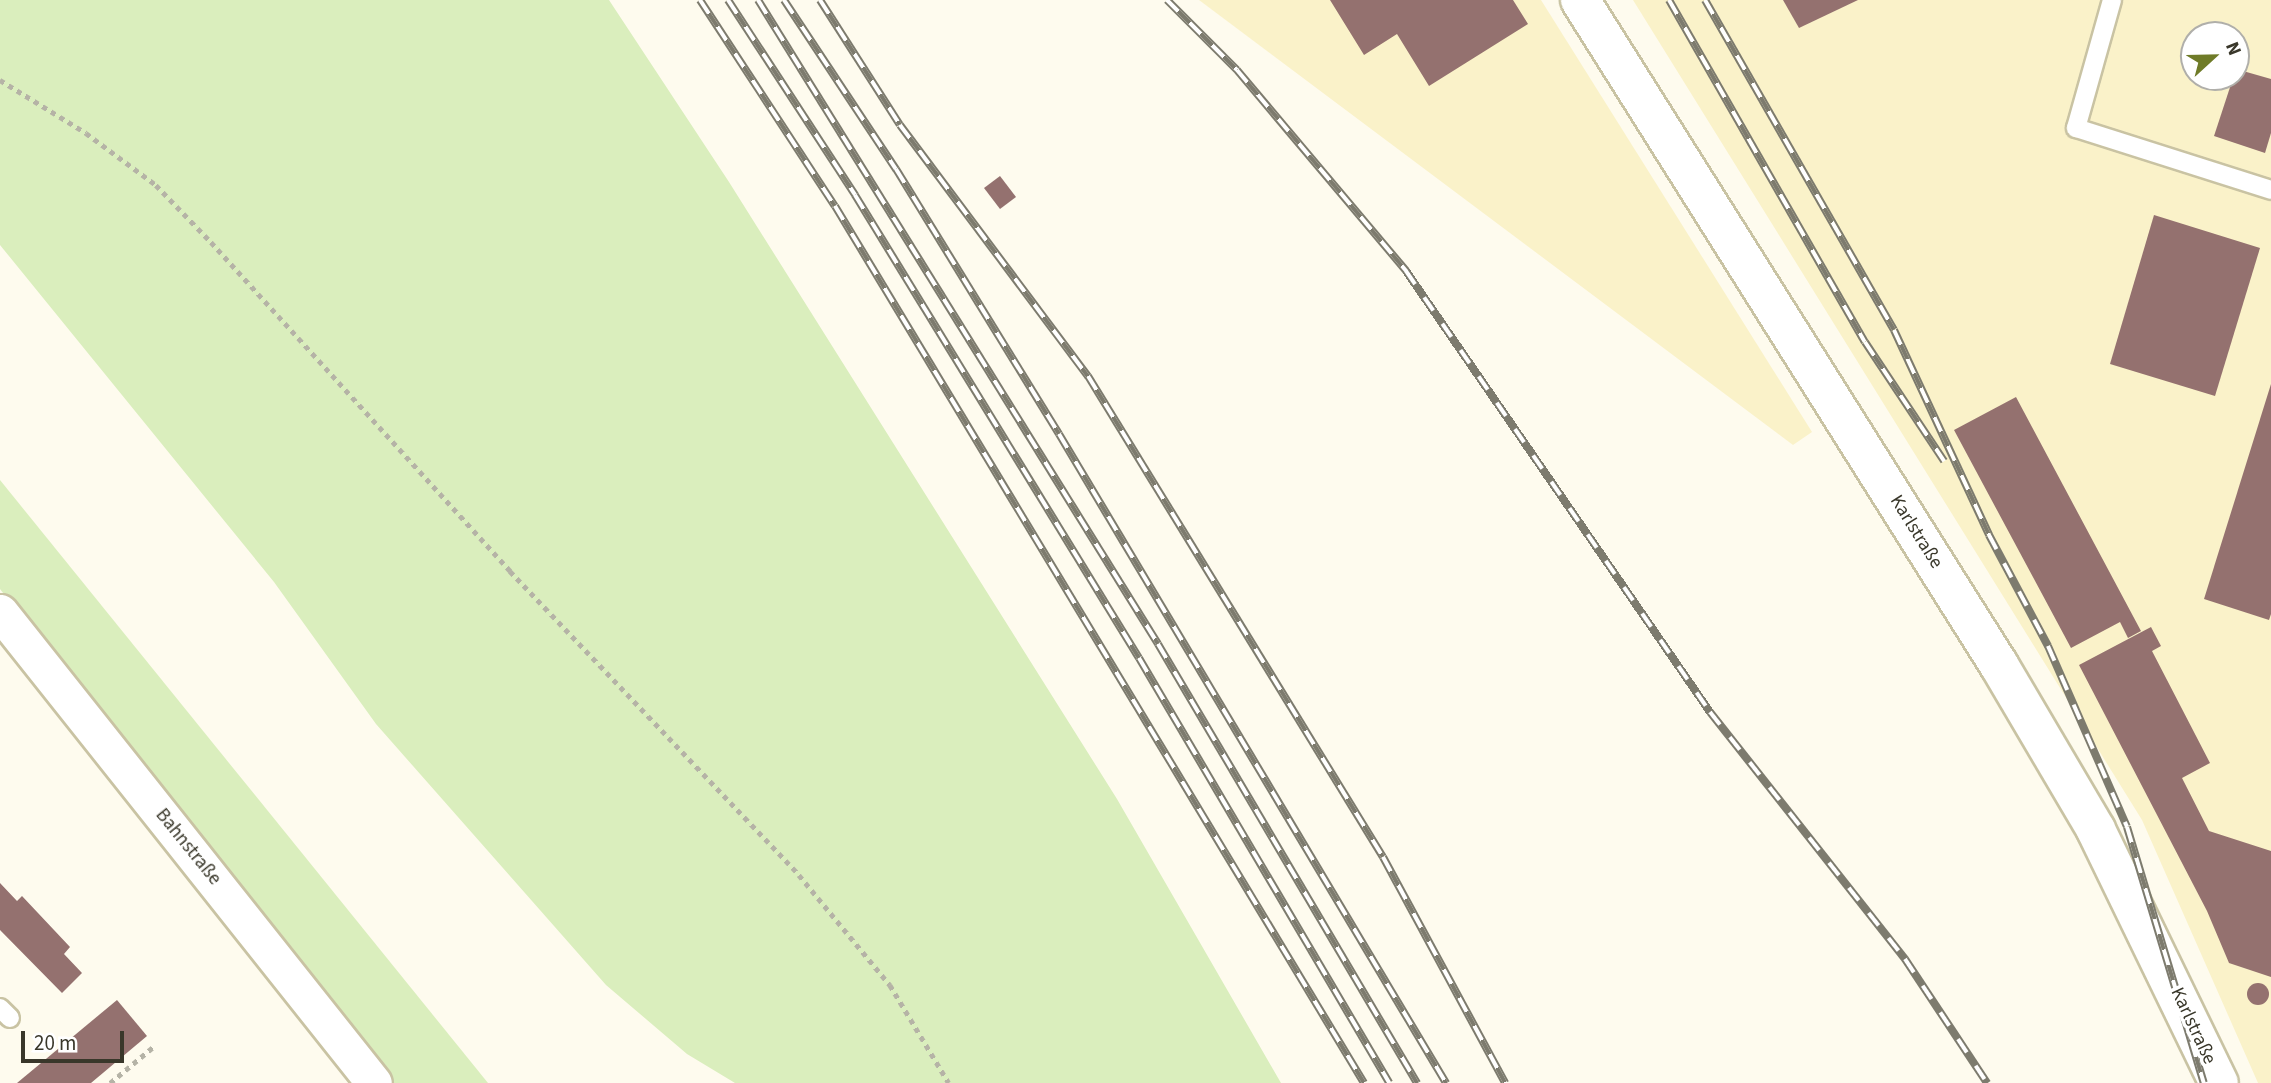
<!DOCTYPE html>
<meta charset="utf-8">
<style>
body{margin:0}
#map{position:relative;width:2271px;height:1083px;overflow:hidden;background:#fefbee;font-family:"Source Sans 3",sans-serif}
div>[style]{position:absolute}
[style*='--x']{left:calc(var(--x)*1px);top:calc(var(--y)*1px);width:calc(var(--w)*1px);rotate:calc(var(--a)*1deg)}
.built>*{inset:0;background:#faf2c9}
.green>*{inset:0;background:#daeebd}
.building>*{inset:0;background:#94716f}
.round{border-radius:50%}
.path>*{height:4.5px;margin-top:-2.25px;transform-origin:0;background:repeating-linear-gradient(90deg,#b5b3a6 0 5px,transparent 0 10px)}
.roads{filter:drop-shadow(2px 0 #c9c3a3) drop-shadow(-2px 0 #c9c3a3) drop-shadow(0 2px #c9c3a3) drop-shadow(0 -2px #c9c3a3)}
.lane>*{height:18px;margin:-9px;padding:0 9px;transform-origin:9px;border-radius:9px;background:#fff}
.street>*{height:35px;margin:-17.5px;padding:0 17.5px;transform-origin:17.5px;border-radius:17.5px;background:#fff}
.secondary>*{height:38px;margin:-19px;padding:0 19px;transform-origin:19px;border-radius:19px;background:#fff}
.rail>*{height:8px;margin-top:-4px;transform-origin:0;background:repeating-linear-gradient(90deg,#fff 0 16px,#7d7b6e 0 32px);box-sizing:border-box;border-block:2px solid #7d7b6e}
span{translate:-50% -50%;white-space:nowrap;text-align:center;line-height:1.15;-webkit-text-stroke:7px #fff;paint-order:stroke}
.street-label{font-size:19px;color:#39372a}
.north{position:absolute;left:2180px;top:21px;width:70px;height:70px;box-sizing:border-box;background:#fff;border:2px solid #b0afaa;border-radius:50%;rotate:68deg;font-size:19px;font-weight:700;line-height:28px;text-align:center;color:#39372a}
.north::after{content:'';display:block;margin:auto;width:24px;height:32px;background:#6f7b28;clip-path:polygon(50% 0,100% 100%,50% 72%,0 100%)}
.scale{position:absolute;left:21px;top:1031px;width:103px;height:32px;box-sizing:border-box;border:4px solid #39372a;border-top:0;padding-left:9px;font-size:21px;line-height:24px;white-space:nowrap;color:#39372a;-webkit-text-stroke:5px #fff;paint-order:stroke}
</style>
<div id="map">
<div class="built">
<div style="clip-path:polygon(1199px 0,1541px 0,1812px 432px,1793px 445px)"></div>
<div style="clip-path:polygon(evenodd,1633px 0,2271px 0,2271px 1083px,2258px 1083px,2142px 820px,1633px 0,2194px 35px,2236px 35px,2236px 77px,2194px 77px,2194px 35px)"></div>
</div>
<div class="green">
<div style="clip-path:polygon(0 0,609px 0,729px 182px,1117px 799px,1281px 1083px,735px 1083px,687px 1054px,606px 985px,376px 724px,274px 582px,0 245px)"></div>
<div style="clip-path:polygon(0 480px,488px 1083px,377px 1083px,0 589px)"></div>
</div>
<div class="building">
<div style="clip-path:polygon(1330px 0,1513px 0,1528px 24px,1429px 86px,1397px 34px,1364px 55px)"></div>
<div style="clip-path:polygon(1783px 0,1858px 0,1799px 28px)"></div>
<div style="clip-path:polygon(2236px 69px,2271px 79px,2271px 133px,2265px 153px,2214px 136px)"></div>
<div style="clip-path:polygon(1000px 176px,1016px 197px,1000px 209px,984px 188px)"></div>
<div style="clip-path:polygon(2154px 215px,2260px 248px,2215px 396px,2110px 364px)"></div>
<div style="clip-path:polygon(2271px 384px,2271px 614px,2269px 620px,2204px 599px)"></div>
<div style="clip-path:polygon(2016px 397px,2141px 631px,2128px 638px,2120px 622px,2071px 648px,1954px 430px)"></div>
<div style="clip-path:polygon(2151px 627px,2161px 646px,2152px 651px,2210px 763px,2182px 778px,2209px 831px,2271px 851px,2271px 977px,2229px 963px,2207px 911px,2079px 665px)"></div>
<div style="clip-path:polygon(0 883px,17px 901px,22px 896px,70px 947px,64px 954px,82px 973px,62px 993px,0 930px)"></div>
<div class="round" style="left:2247px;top:983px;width:22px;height:22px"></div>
<div style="clip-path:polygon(117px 1000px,147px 1036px,91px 1083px,17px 1083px)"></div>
</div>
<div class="path">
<div style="--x:0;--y:80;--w:101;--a:31.6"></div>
<div style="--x:86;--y:133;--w:87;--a:36.6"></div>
<div style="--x:156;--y:185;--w:79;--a:46"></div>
<div style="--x:211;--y:242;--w:445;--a:47.7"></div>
<div style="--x:510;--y:571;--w:419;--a:46.4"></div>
<div style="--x:799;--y:875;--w:143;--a:50.4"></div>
<div style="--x:890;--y:985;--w:114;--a:59"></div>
<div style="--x:110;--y:1083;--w:56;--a:-39.9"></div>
</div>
<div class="roads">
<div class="lane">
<div style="--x:2112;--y:0;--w:133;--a:105.7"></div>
<div style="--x:2076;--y:128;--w:205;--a:17.6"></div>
<div style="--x:0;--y:1008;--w:14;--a:45"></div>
</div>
<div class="street">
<div style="--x:0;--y:612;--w:601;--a:51.55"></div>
</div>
<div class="secondary">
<div style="--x:1580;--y:0;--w:786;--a:57.79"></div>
<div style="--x:1999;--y:665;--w:191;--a:59.5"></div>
<div style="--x:2096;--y:830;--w:281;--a:64.1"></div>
</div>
</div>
<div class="rail">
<div style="--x:700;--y:0;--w:246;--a:56.8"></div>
<div style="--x:835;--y:206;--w:1024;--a:58.9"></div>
<div style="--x:728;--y:0;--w:233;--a:56.9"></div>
<div style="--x:855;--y:195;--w:543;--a:58.48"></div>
<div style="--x:1139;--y:658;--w:493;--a:59.5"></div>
<div style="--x:758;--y:0;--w:758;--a:58.15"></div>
<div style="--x:1158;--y:644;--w:510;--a:59.46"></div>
<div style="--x:784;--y:0;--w:203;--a:56.5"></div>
<div style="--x:896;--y:169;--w:311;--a:58.4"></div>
<div style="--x:1059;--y:434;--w:756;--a:59.19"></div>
<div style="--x:820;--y:0;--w:148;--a:57.4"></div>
<div style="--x:900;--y:125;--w:314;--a:53.2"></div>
<div style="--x:1088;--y:376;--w:564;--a:58.48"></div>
<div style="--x:1383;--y:857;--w:257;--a:61.6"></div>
<div style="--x:1167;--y:0;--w:99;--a:45"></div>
<div style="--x:1237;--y:70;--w:263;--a:49.9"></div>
<div style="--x:1406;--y:271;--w:536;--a:55.42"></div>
<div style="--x:1710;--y:712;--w:315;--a:51.7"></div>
<div style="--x:1905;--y:959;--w:149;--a:56.5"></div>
<div style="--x:1669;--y:0;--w:394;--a:60.2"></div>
<div style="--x:1865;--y:342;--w:143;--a:56.4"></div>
<div style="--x:1705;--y:0;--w:380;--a:60.2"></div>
<div style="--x:1894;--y:330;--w:226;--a:65.1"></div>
<div style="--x:1989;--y:535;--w:126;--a:62"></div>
<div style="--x:2048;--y:646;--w:197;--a:66.4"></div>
<div style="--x:2127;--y:827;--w:267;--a:73.3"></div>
</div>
<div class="street-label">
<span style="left:1916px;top:532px;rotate:58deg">Karlstraße</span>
<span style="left:188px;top:847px;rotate:51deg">Bahnstraße</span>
<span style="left:2193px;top:1026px;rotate:65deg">Karlstraße</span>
</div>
<div class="north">N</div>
<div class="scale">20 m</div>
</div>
